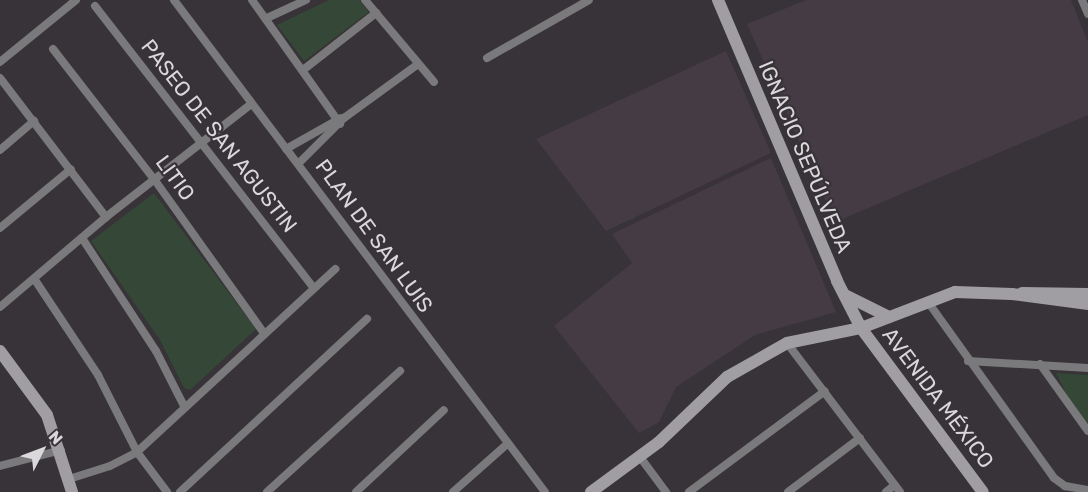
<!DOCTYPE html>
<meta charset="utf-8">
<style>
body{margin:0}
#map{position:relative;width:1088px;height:492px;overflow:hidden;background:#383338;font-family:Rubik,sans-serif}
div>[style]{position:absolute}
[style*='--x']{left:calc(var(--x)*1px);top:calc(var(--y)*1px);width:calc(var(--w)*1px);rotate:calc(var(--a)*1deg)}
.built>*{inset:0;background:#453b44}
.green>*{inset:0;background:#354736}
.street>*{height:8px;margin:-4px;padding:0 4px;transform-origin:4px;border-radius:4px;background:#7a797b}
.secondary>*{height:12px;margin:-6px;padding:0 6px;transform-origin:6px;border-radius:6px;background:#a09ea3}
span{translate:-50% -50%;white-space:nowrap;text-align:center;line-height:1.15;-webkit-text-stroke:4.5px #383338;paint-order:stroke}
.street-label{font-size:21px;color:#dbd8db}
.north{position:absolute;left:12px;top:420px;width:60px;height:60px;-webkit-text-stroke:4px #383338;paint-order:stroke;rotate:48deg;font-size:16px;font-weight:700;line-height:24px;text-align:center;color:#dbd8db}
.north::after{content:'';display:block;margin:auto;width:21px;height:27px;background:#dbd8db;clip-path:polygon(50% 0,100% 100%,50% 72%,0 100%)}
</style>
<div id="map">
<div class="built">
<div style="clip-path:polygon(806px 0,1071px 0,1088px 42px,1088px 115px,835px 222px,747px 24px)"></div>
<div style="clip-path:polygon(726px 51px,771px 153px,606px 231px,536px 139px)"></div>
<div style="clip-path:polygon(771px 158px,836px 312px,755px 335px,676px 387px,659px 422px,639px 433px,554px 326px,632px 263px,612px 234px)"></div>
</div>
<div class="green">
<div style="clip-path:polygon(329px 0,359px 0,369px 12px,304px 61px,277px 25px)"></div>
<div style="clip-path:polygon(154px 193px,256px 329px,190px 390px,184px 388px,160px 340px,91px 241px)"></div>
<div style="clip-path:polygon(1056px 373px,1088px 375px,1088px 426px,1073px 408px)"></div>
</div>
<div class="street">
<div style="--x:174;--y:0;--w:616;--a:52.98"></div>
<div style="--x:252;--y:0;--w:152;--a:54.6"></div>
<div style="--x:365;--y:0;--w:107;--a:49.9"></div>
<div style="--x:1082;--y:0;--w:15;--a:67"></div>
<div style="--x:95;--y:6;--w:357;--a:52.2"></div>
<div style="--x:267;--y:18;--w:43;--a:-24.8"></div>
<div style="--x:53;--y:49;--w:165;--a:52.2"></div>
<div style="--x:154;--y:179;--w:188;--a:54.5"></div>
<div style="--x:487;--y:58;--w:117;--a:-29.6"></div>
<div style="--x:0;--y:62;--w:98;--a:-39.2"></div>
<div style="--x:303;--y:70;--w:93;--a:-38"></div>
<div style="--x:0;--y:78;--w:175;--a:52.7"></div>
<div style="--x:286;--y:149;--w:63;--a:-29.4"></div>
<div style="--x:0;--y:150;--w:45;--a:-40.5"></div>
<div style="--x:299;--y:163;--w:64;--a:-45"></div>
<div style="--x:344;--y:118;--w:90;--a:-36"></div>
<div style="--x:0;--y:228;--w:92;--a:-39.7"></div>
<div style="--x:82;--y:238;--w:135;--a:56.8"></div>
<div style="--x:156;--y:351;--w:62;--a:63"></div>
<div style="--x:35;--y:280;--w:114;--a:56.4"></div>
<div style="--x:98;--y:375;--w:86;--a:63.1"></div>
<div style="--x:137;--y:452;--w:50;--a:53.1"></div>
<div style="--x:928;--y:302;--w:216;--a:54.4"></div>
<div style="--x:1054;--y:478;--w:14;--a:36"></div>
<div style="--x:1065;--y:486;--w:23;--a:10"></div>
<div style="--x:0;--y:307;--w:139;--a:-40.3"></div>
<div style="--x:106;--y:217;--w:184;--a:-37.9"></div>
<div style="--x:787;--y:343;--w:187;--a:52.8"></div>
<div style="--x:968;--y:361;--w:120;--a:3.3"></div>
<div style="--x:1040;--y:364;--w:82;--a:54.4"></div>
<div style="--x:640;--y:457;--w:44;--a:53.4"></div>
<div style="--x:0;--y:466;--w:63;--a:-14.7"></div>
<div style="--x:69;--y:479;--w:43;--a:-17.6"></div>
<div style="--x:110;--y:466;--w:30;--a:-27"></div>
<div style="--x:137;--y:452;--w:270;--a:-42.7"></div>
<div style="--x:180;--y:492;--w:255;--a:-42.8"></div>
<div style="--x:267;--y:492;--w:180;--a:-42.3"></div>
<div style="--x:356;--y:492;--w:120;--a:-43"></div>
<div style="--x:453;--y:492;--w:72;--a:-41.6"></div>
<div style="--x:689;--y:492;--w:169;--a:-36.6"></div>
<div style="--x:788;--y:492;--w:90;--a:-36.9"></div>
<div style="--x:886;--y:492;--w:11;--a:-38"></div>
</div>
<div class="secondary">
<div style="--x:718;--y:0;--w:305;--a:67"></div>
<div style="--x:837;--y:281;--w:53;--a:62.9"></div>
<div style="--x:861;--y:328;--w:204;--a:53.4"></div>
<div style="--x:1022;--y:293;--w:66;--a:0.9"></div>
<div style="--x:845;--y:295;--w:49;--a:26.6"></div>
<div style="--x:0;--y:351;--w:79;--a:53.7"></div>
<div style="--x:47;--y:415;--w:81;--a:72"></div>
<div style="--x:591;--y:492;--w:84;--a:-36.3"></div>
<div style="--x:659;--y:442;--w:94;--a:-43.7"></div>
<div style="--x:727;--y:377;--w:69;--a:-29.5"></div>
<div style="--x:787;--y:343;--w:76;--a:-11.5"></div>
<div style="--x:861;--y:328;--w:101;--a:-21"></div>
<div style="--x:955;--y:292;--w:57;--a:2"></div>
<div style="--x:1012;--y:294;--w:77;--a:7.5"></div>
</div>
<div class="street-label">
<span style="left:219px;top:136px;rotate:52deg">PASEO DE SAN AGUSTIN</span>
<span style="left:805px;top:157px;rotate:67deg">IGNACIO SEPÚLVEDA</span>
<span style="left:175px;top:178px;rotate:54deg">LITIO</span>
<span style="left:374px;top:236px;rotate:54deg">PLAN DE SAN LUIS</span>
<span style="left:938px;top:398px;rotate:53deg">AVENIDA MÉXICO</span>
</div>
<div class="north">N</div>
</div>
